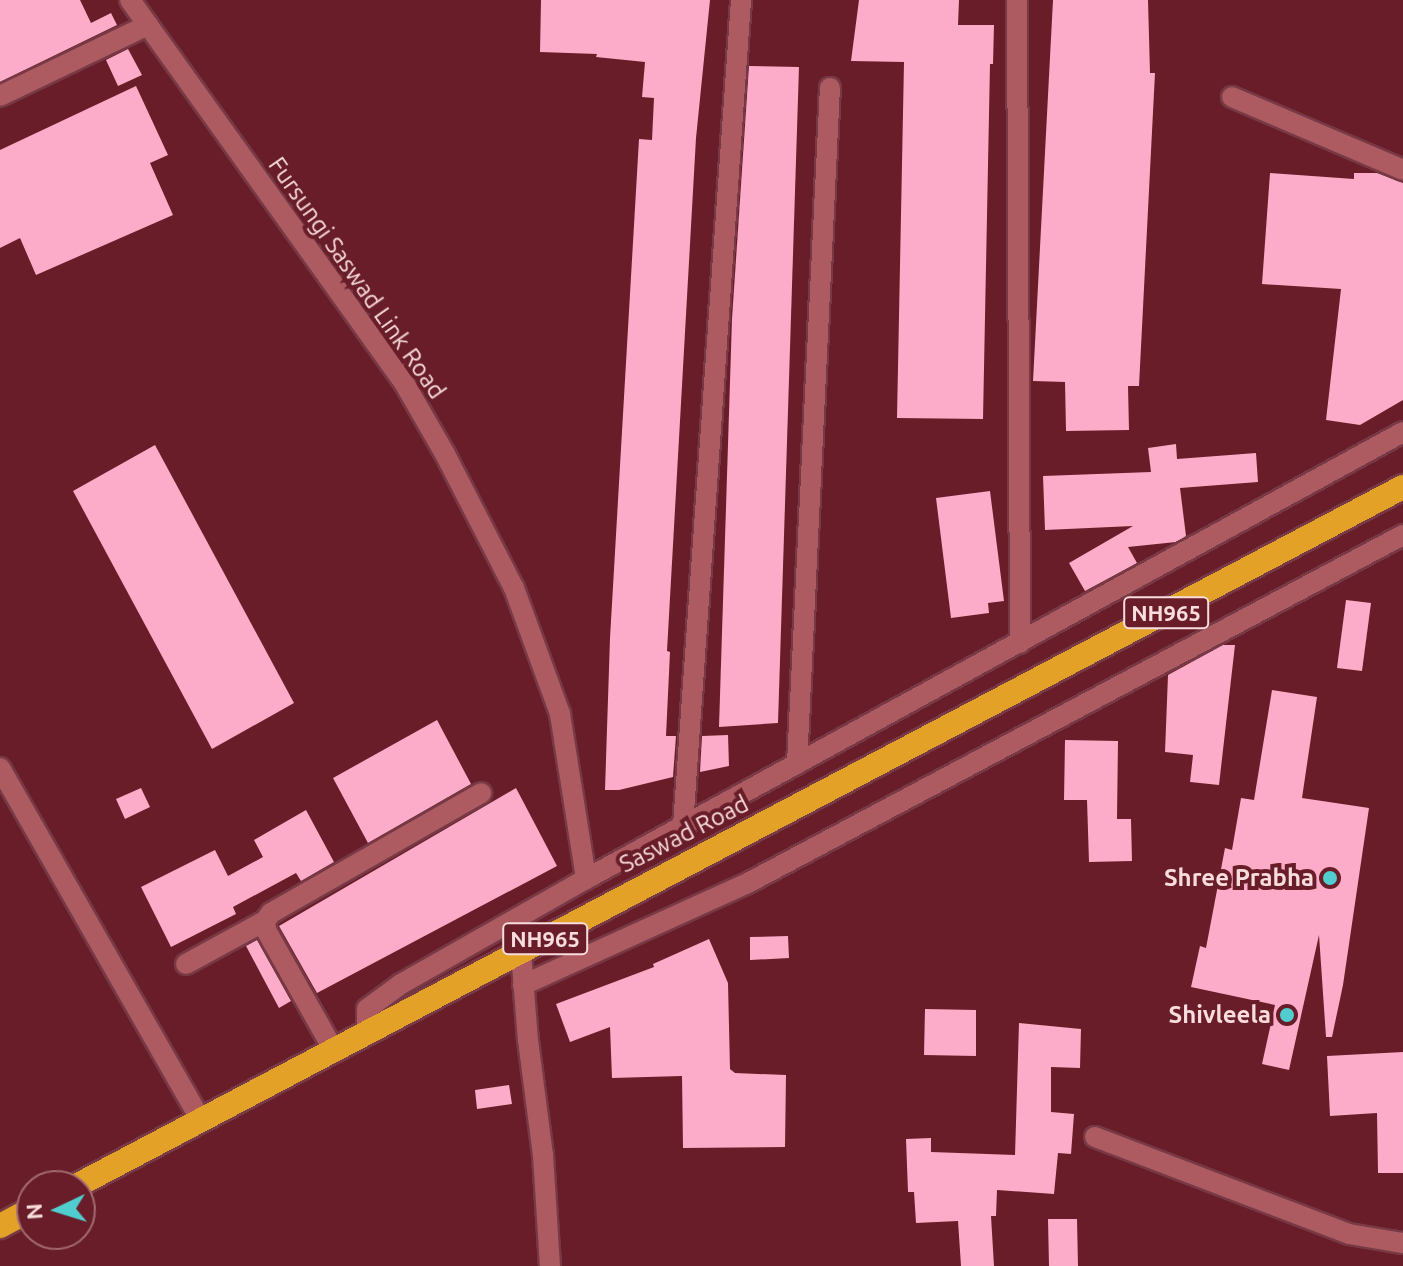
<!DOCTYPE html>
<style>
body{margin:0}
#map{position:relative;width:1403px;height:1266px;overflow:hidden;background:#681d28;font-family:Ubuntu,sans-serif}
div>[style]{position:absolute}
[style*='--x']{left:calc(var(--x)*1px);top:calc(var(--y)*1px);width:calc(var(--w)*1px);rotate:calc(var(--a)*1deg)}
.building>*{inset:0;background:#fcacc8}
.roads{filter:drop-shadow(2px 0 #773945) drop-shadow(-2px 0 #773945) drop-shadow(0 2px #773945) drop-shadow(0 -2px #773945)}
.minor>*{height:20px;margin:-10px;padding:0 10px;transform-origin:10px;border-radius:10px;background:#ad5b61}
.highway>*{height:24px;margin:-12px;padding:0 12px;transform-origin:12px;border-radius:12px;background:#e3a128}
.dots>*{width:22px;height:22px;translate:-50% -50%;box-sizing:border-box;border:4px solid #681d28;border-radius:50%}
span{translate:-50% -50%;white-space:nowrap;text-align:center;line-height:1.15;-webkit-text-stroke:8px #681d28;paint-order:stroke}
.shield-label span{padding:2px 6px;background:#681d28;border:2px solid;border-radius:6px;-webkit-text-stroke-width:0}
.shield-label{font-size:22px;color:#f9dcdd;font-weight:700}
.street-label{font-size:24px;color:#f9dcdd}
.poi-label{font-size:24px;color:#f9dcdd;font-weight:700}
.right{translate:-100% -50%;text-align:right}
.north{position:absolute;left:16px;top:1170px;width:80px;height:80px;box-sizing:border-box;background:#681d28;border:2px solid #a26970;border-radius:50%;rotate:266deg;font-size:22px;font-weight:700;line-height:32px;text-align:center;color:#f9dcdd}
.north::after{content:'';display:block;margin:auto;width:28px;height:36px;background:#52cdcf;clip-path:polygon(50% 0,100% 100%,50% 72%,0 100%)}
</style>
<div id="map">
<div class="building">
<div style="clip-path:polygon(0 0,80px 0,91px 23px,111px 13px,117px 25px,0 82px)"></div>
<div style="clip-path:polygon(541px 0,710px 0,696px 138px,667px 651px,670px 652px,666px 736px,676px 736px,673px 777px,619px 790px,605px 790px,610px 638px,639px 139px,652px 140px,654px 98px,642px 97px,645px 62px,596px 57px,597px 54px,540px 52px)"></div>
<div style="clip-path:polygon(859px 0,959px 0,958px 25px,994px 25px,993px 64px,990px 64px,983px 419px,897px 418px,904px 62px,851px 61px)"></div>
<div style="clip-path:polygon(1053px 0,1148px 0,1150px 73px,1155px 73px,1139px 386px,1128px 386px,1129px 430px,1066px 431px,1065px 382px,1033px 381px)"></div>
<div style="clip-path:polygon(128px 49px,142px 75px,118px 86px,106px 60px)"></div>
<div style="clip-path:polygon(749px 66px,799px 67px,778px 723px,719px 727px,732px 319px)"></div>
<div style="clip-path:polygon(136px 86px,168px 155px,150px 163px,173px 215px,36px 275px,20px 238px,0 248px,0 150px)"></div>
<div style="clip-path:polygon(1270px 173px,1354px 179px,1354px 173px,1377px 173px,1403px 183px,1403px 400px,1360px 425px,1326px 420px,1341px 289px,1262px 284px)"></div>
<div style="clip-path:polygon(1176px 444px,1177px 459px,1256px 453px,1258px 482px,1180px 488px,1186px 536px,1176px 542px,1128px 547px,1137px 563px,1085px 591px,1069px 563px,1133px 526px,1045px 530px,1043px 476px,1151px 472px,1148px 448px)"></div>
<div style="clip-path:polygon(155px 445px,294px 703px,212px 749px,73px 491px)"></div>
<div style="clip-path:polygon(990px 491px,1004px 601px,988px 603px,989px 613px,951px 618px,936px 498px)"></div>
<div style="clip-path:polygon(1346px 600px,1371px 603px,1362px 671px,1337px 668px)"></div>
<div style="clip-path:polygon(1223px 645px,1235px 645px,1219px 785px,1190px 782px,1193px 755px,1165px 752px,1168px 675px)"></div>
<div style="clip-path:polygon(1272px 690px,1317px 697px,1302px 798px,1369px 808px,1343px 985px,1332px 1037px,1326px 1037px,1319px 935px,1289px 1070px,1262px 1064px,1275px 1005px,1191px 987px,1200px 946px,1206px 948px,1225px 848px,1232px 850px,1241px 798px,1254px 800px)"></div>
<div style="clip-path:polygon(437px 720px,471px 784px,368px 843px,333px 778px)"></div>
<div style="clip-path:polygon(728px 735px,729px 766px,700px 772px,702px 736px)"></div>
<div style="clip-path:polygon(1065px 740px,1118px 741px,1117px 819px,1131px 819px,1132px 861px,1089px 862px,1087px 800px,1064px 800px)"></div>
<div style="clip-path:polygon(141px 788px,150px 807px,125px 819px,116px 799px)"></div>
<div style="clip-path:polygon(516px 788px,557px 866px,317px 993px,279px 926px)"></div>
<div style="clip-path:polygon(306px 810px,334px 862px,301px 881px,296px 873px,233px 907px,236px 914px,171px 947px,141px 887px,215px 850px,228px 876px,263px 857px,254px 840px)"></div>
<div style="clip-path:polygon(788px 936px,789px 958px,750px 960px,750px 937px)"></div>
<div style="clip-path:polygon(709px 939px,728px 983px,730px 1069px,735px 1073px,786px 1075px,785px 1147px,683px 1148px,682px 1076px,612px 1078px,610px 1027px,570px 1042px,556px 1004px,654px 967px,653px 964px)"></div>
<div style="clip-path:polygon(257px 940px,291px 1001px,279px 1008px,246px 946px)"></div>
<div style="clip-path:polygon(925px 1009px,976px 1010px,976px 1056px,924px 1055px)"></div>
<div style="clip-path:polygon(1019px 1023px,1081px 1029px,1080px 1068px,1051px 1067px,1051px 1112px,1074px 1114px,1071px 1154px,1058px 1153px,1054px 1194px,997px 1190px,996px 1216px,991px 1216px,994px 1266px,961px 1266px,958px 1221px,916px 1223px,914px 1192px,908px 1192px,906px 1139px,931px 1138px,931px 1152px,1015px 1155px)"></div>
<div style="clip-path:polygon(1403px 1052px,1403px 1173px,1378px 1173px,1377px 1113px,1330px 1116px,1327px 1056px)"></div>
<div style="clip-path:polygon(509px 1085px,512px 1104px,477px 1109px,475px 1090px)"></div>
<div style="clip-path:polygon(1048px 1219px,1077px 1219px,1078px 1266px,1049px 1266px)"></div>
</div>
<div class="roads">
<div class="minor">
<div style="--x:130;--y:0;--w:469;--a:54.4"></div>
<div style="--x:403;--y:381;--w:84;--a:60.1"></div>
<div style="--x:445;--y:454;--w:151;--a:62.8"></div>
<div style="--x:514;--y:588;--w:134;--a:69.9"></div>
<div style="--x:560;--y:714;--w:167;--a:81"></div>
<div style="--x:1017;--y:0;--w:643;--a:89.73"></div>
<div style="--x:0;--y:96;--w:164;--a:-25.6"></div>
<div style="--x:1232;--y:97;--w:186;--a:23.1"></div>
<div style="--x:797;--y:764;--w:677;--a:-87.21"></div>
<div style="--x:0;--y:768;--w:405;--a:60.3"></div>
<div style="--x:683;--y:826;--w:828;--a:-85.98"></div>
<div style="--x:521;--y:952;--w:88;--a:85.5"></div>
<div style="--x:528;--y:1040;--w:116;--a:82.6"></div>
<div style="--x:543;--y:1155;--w:111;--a:86.4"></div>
<div style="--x:186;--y:964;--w:90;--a:-28.6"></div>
<div style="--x:523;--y:985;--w:245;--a:-24.4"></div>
<div style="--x:746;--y:884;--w:744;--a:-27.98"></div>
<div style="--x:367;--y:1031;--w:22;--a:-90"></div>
<div style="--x:367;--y:1009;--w:42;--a:-36.3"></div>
<div style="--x:401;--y:984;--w:213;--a:-29.6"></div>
<div style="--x:586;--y:879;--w:931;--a:-28.68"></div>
<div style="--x:333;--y:1049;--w:137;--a:-119.4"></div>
<div style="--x:266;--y:930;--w:9;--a:-96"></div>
<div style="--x:265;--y:921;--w:10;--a:-53"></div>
<div style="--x:271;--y:913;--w:242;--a:-29.7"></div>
<div style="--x:1095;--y:1137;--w:272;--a:20.9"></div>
<div style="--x:1349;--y:1234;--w:55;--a:9.5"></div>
</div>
<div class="highway">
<div style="--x:76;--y:1186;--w:1500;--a:-27.78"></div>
<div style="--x:0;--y:1226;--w:36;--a:-28"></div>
</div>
</div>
<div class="dots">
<div style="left:1330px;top:878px;background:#52cdcf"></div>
<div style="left:1287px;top:1015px;background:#52cdcf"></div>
</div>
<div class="shield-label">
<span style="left:1166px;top:613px">NH965</span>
<span style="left:545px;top:939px">NH965</span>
</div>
<div class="street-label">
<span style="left:357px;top:278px;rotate:55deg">Fursungi Saswad Link Road</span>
<span style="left:684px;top:834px;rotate:-27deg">Saswad Road</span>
</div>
<div class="poi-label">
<span class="right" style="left:1314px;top:878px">Shree Prabha</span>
<span class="right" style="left:1271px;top:1015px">Shivleela</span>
</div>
<div class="north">N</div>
</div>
